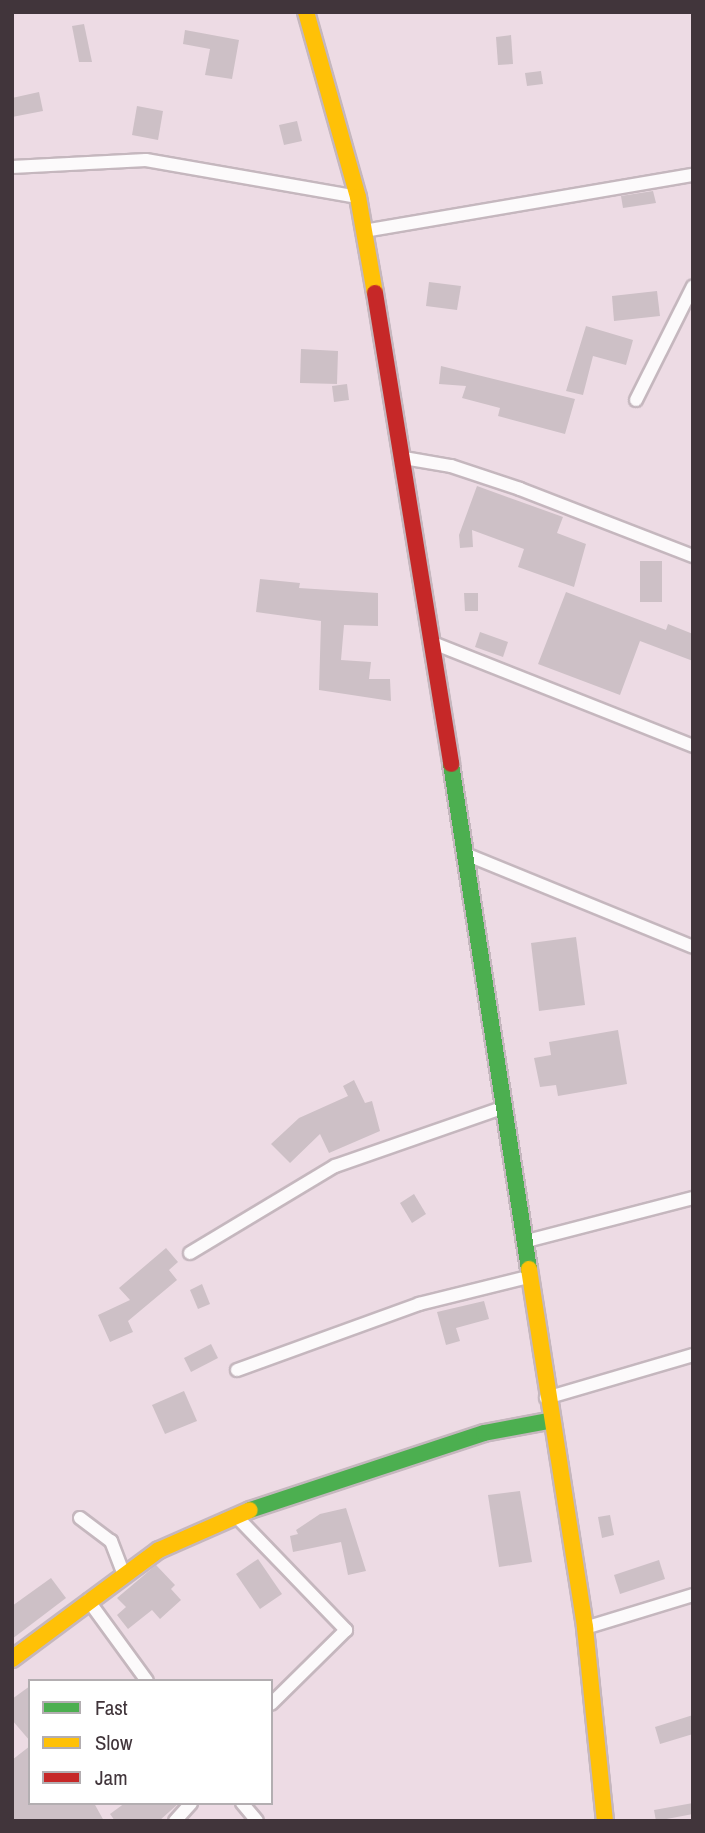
<!DOCTYPE html>
<style>
body{margin:0}
#map{position:relative;width:705px;height:1833px;overflow:hidden;background:#eddbe4;font-family:"Archivo Narrow",sans-serif}
div>[style]{position:absolute}
[style*='--x']{left:calc(var(--x)*1px);top:calc(var(--y)*1px);width:calc(var(--w)*1px);rotate:calc(var(--a)*1deg)}
.building>*{inset:0;background:#cdc0c6}
.roads{filter:drop-shadow(2px 0 #c5b7be) drop-shadow(-2px 0 #c5b7be) drop-shadow(0 2px #c5b7be) drop-shadow(0 -2px #c5b7be)}
.street>*{height:12px;margin:-6px;padding:0 6px;transform-origin:6px;border-radius:6px;background:#fcfafb}
.fast>*{height:16px;margin:-8px;padding:0 8px;transform-origin:8px;border-radius:8px;background:#4caf50}
.slow>*{height:16px;margin:-8px;padding:0 8px;transform-origin:8px;border-radius:8px;background:#ffc107}
.jam>*{height:16px;margin:-8px;padding:0 8px;transform-origin:8px;border-radius:8px;background:#c62828}
span{translate:-50% -50%;white-space:nowrap;text-align:center;line-height:1.15;-webkit-text-stroke:5px #fff;paint-order:stroke}
.frame{position:absolute;inset:0;border:14px solid #41353b;pointer-events:none}
.legend{position:absolute;left:28px;top:1679px;width:245px;height:126px;box-sizing:border-box;background:#fff;border:2px solid #b3aeb1;margin:0;padding:9px 12px;list-style:none;font-size:21px;color:#41353b}
.legend li{display:flex;align-items:center;gap:14px;height:35px}
.legend b{width:35px;border:2px solid #b3aeb1}
</style>
<div id="map">
<div class="building">
<div style="clip-path:polygon(84px 24px,92px 62px,79px 62px,72px 26px)"></div>
<div style="clip-path:polygon(185px 30px,239px 40px,232px 79px,205px 75px,210px 49px,183px 44px)"></div>
<div style="clip-path:polygon(511px 35px,513px 64px,498px 65px,496px 37px)"></div>
<div style="clip-path:polygon(541px 71px,543px 84px,527px 86px,525px 73px)"></div>
<div style="clip-path:polygon(39px 92px,43px 111px,12px 117px,12px 98px)"></div>
<div style="clip-path:polygon(137px 106px,163px 111px,158px 140px,132px 135px)"></div>
<div style="clip-path:polygon(297px 121px,302px 141px,284px 145px,279px 125px)"></div>
<div style="clip-path:polygon(653px 191px,656px 203px,623px 208px,621px 196px)"></div>
<div style="clip-path:polygon(429px 282px,461px 286px,457px 310px,426px 306px)"></div>
<div style="clip-path:polygon(657px 291px,660px 316px,614px 321px,612px 296px)"></div>
<div style="clip-path:polygon(586px 326px,633px 340px,626px 365px,593px 356px,583px 395px,566px 391px)"></div>
<div style="clip-path:polygon(301px 349px,338px 351px,337px 384px,300px 383px)"></div>
<div style="clip-path:polygon(441px 366px,575px 399px,565px 434px,498px 416px,500px 408px,462px 398px,466px 386px,439px 384px)"></div>
<div style="clip-path:polygon(347px 384px,349px 400px,334px 402px,332px 386px)"></div>
<div style="clip-path:polygon(477px 486px,563px 517px,557px 533px,586px 544px,574px 587px,518px 567px,524px 549px,472px 530px,473px 547px,460px 548px,459px 535px)"></div>
<div style="clip-path:polygon(640px 561px,662px 561px,662px 602px,640px 602px)"></div>
<div style="clip-path:polygon(260px 579px,300px 583px,299px 588px,378px 593px,378px 626px,344px 625px,341px 660px,371px 662px,369px 679px,390px 679px,391px 701px,319px 690px,321px 621px,256px 612px)"></div>
<div style="clip-path:polygon(566px 592px,666px 630px,668px 624px,693px 634px,693px 661px,640px 641px,620px 695px,538px 664px)"></div>
<div style="clip-path:polygon(464px 593px,478px 593px,478px 611px,465px 611px)"></div>
<div style="clip-path:polygon(480px 632px,508px 642px,503px 657px,475px 647px)"></div>
<div style="clip-path:polygon(576px 937px,585px 1005px,539px 1011px,531px 943px)"></div>
<div style="clip-path:polygon(618px 1030px,627px 1084px,558px 1096px,556px 1085px,540px 1087px,534px 1058px,551px 1055px,549px 1042px)"></div>
<div style="clip-path:polygon(354px 1080px,365px 1103px,372px 1101px,380px 1131px,329px 1153px,320px 1134px,290px 1163px,271px 1144px,299px 1118px,348px 1096px,343px 1086px)"></div>
<div style="clip-path:polygon(414px 1194px,426px 1214px,412px 1223px,400px 1203px)"></div>
<div style="clip-path:polygon(166px 1248px,178px 1262px,169px 1270px,177px 1280px,128px 1321px,133px 1332px,110px 1342px,98px 1315px,130px 1300px,119px 1288px)"></div>
<div style="clip-path:polygon(202px 1284px,210px 1304px,198px 1309px,190px 1290px)"></div>
<div style="clip-path:polygon(484px 1301px,489px 1319px,456px 1328px,460px 1341px,446px 1345px,437px 1312px)"></div>
<div style="clip-path:polygon(211px 1344px,218px 1358px,191px 1372px,184px 1358px)"></div>
<div style="clip-path:polygon(184px 1391px,197px 1421px,165px 1434px,152px 1405px)"></div>
<div style="clip-path:polygon(520px 1491px,532px 1562px,499px 1567px,488px 1495px)"></div>
<div style="clip-path:polygon(346px 1508px,366px 1571px,348px 1575px,341px 1542px,293px 1552px,290px 1536px,298px 1534px,296px 1530px,320px 1514px)"></div>
<div style="clip-path:polygon(610px 1515px,614px 1535px,602px 1538px,598px 1517px)"></div>
<div style="clip-path:polygon(258px 1559px,282px 1594px,260px 1609px,236px 1574px)"></div>
<div style="clip-path:polygon(659px 1560px,665px 1579px,620px 1594px,614px 1575px)"></div>
<div style="clip-path:polygon(156px 1565px,175px 1585px,171px 1589px,181px 1600px,160px 1619px,152px 1610px,128px 1629px,117px 1615px,126px 1607px,117px 1598px)"></div>
<div style="clip-path:polygon(51px 1578px,66px 1598px,12px 1639px,12px 1606px)"></div>
<div style="clip-path:polygon(30px 1686px,30px 1741px,12px 1720px,12px 1699px)"></div>
<div style="clip-path:polygon(693px 1715px,693px 1734px,660px 1744px,655px 1727px)"></div>
<div style="clip-path:polygon(30px 1746px,30px 1803px,94px 1803px,104px 1821px,12px 1821px,12px 1760px)"></div>
<div style="clip-path:polygon(125px 1803px,179px 1803px,159px 1821px,115px 1821px,110px 1814px)"></div>
<div style="clip-path:polygon(693px 1803px,693px 1814px,656px 1821px,654px 1810px)"></div>
</div>
<div class="roads">
<div class="street">
<div style="--x:12;--y:167;--w:134;--a:-3"></div>
<div style="--x:146;--y:160;--w:215;--a:9.9"></div>
<div style="--x:364;--y:231;--w:334;--a:-9.7"></div>
<div style="--x:636;--y:400;--w:127;--a:-63.4"></div>
<div style="--x:404;--y:458;--w:48;--a:9.7"></div>
<div style="--x:451;--y:466;--w:73;--a:18.4"></div>
<div style="--x:520;--y:489;--w:186;--a:21.2"></div>
<div style="--x:433;--y:643;--w:280;--a:21.6"></div>
<div style="--x:463;--y:853;--w:248;--a:22.2"></div>
<div style="--x:523;--y:1242;--w:176;--a:-14.5"></div>
<div style="--x:190;--y:1253;--w:169;--a:-31"></div>
<div style="--x:335;--y:1166;--w:177;--a:-19.2"></div>
<div style="--x:237;--y:1370;--w:194;--a:-19.9"></div>
<div style="--x:419;--y:1304;--w:112;--a:-13.9"></div>
<div style="--x:546;--y:1398;--w:153;--a:-16.3"></div>
<div style="--x:235;--y:1515;--w:160;--a:46"></div>
<div style="--x:346;--y:1630;--w:105;--a:135.4"></div>
<div style="--x:80;--y:1518;--w:39;--a:37"></div>
<div style="--x:111;--y:1541;--w:36;--a:69"></div>
<div style="--x:88;--y:1600;--w:100;--a:53.9"></div>
<div style="--x:585;--y:1628;--w:113;--a:-17"></div>
<div style="--x:242;--y:1803;--w:23;--a:50"></div>
<div style="--x:175;--y:1821;--w:24;--a:-48"></div>
</div>
<div class="fast">
<div style="--x:451;--y:764;--w:511;--a:81.22"></div>
<div style="--x:250;--y:1510;--w:246;--a:-18.2"></div>
<div style="--x:484;--y:1433;--w:66;--a:-10.5"></div>
</div>
<div class="slow">
<div style="--x:306;--y:12;--w:192;--a:74.3"></div>
<div style="--x:358;--y:197;--w:97;--a:80"></div>
<div style="--x:529;--y:1269;--w:363;--a:81.1"></div>
<div style="--x:585;--y:1628;--w:194;--a:84.1"></div>
<div style="--x:12;--y:1659;--w:183;--a:-36.6"></div>
<div style="--x:159;--y:1550;--w:99;--a:-23.7"></div>
</div>
<div class="jam">
<div style="--x:375;--y:293;--w:477;--a:80.8"></div>
</div>
</div>
<div class="frame"></div>
<ul class="legend">
<li><b style="height:9px;background:#4caf50"></b>Fast</li>
<li><b style="height:9px;background:#ffc107"></b>Slow</li>
<li><b style="height:9px;background:#c62828"></b>Jam</li>
</ul>
</div>
